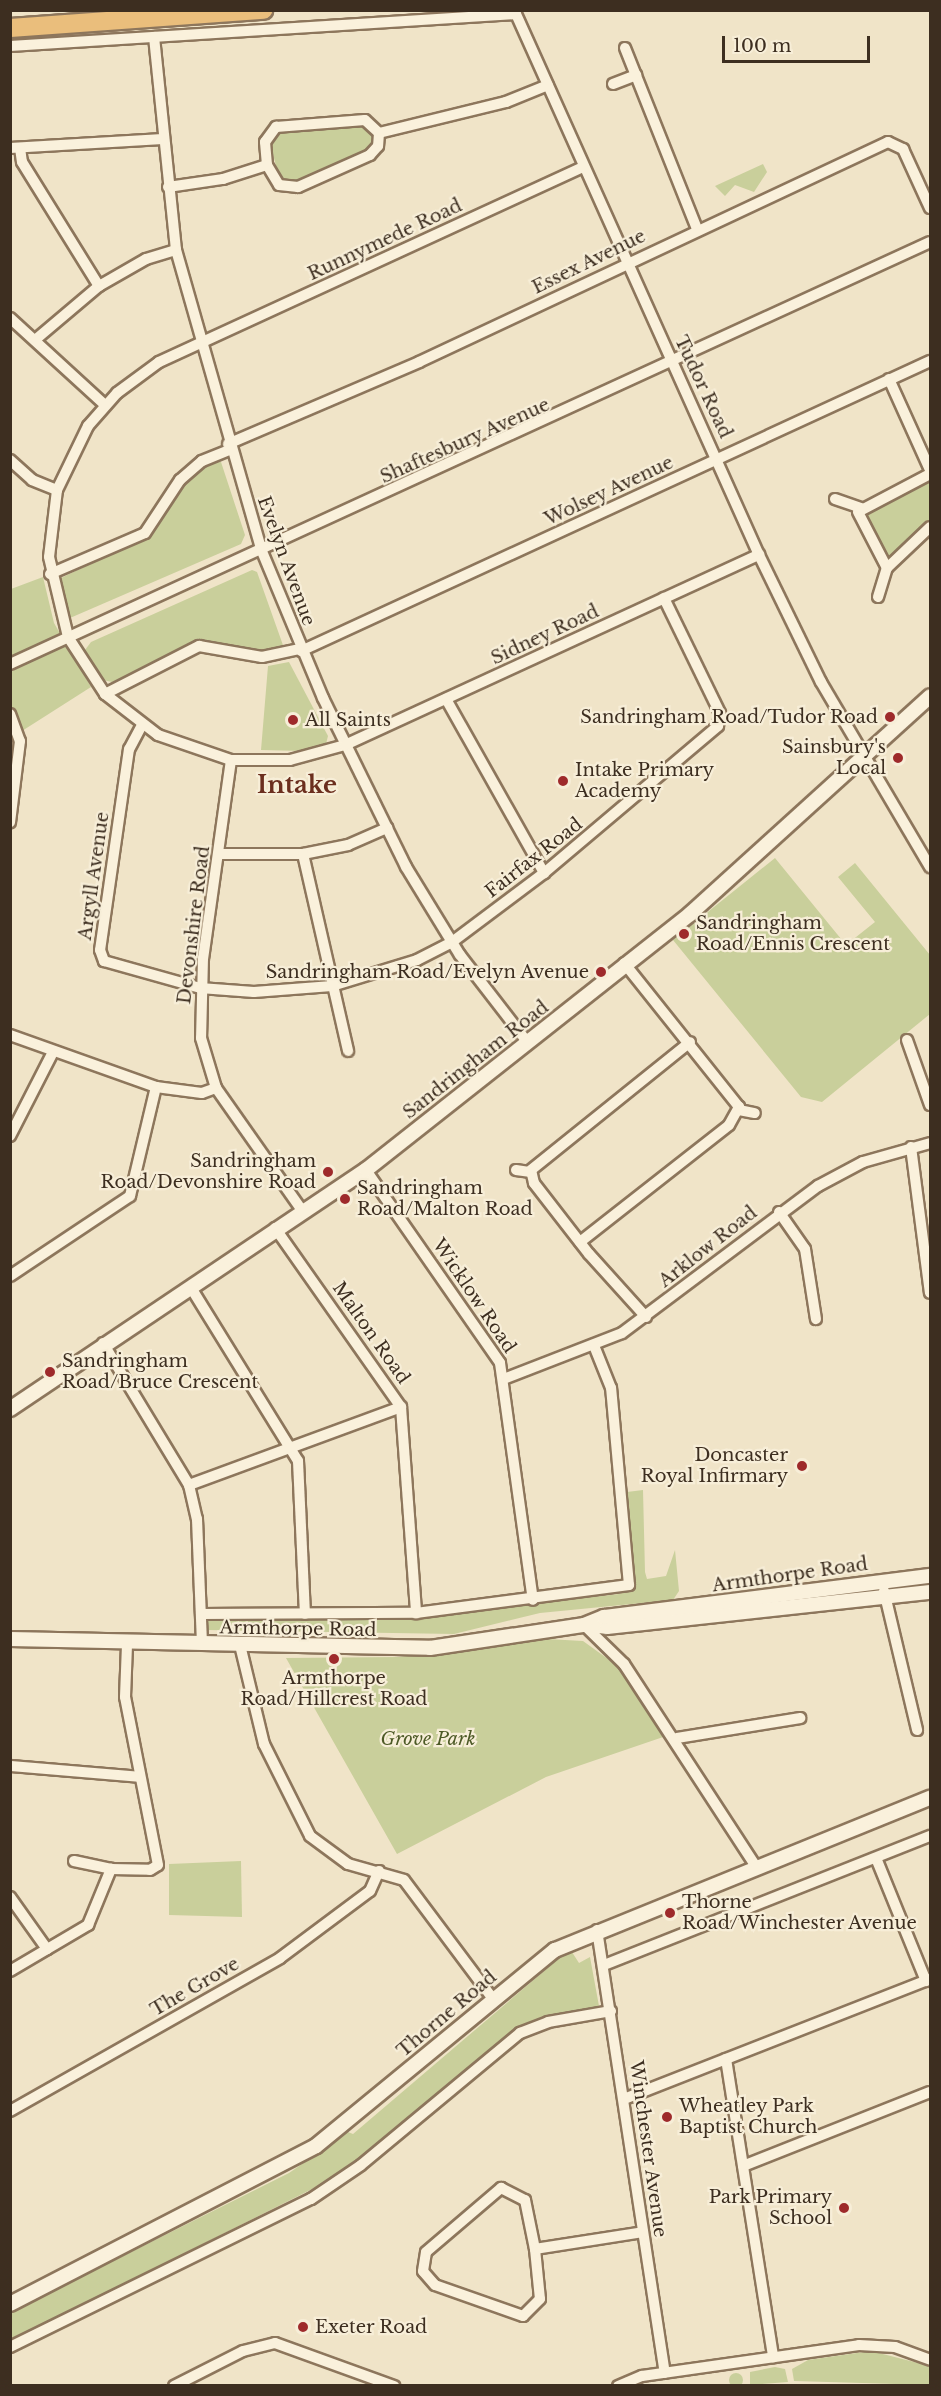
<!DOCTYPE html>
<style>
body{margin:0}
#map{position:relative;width:941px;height:2396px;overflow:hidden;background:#f0e4c8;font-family:"Libre Baskerville",serif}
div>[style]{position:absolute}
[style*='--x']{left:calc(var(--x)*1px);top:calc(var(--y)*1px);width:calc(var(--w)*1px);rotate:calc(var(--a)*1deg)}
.green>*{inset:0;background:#c9cf9b}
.round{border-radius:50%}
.roads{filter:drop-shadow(2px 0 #8d765c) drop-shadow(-2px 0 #8d765c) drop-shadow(0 2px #8d765c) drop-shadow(0 -2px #8d765c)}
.minor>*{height:10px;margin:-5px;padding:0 5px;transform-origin:5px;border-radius:5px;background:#faf1dc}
.tertiary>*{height:14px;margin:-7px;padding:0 7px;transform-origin:7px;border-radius:7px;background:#faf1dc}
.trunk>*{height:18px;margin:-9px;padding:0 9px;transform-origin:9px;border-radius:9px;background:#eabe7c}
.dots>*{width:16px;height:16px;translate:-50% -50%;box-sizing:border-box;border:3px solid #f7eed8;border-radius:50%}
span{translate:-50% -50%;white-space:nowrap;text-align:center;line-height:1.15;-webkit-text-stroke:4.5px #f7eed8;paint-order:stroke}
.street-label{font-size:18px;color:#3d2e20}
.poi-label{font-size:18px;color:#3d2e20}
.right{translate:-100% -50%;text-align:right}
.left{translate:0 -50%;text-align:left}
.park-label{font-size:18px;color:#4d5a26;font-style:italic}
.district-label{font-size:24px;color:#6b2e1e;font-weight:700}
.frame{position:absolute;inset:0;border:12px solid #3d2e20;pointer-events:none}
.scale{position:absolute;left:722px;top:36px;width:148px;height:27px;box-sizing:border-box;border:3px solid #3d2e20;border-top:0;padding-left:8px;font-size:18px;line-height:21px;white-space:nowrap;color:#3d2e20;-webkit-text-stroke:4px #f7eed8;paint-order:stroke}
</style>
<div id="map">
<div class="green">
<div style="clip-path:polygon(356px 124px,373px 130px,370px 151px,294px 184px,279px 178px,270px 142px,281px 131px)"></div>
<div style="clip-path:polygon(763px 164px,767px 172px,754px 192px,735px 185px,725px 196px,715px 186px)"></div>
<div style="clip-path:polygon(214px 460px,221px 462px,245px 535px,241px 544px,70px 618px,61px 578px,147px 537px,178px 488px)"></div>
<div style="clip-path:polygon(930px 480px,930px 523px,888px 563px,865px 512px)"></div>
<div style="clip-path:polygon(252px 570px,257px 572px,284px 648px,267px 653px,207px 643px,112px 682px,103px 680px,88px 659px,85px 650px,91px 642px)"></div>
<div style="clip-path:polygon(43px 577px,54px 623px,91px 687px,11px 738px,11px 589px)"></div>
<div style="clip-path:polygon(289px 662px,328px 736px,326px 744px,303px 751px,261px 750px,268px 666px)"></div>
<div style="clip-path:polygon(775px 858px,846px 945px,875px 922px,838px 877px,855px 863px,930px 955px,930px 1014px,822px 1102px,801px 1097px,673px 940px)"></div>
<div style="clip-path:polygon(643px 1490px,645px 1572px,647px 1579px,666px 1576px,675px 1550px,679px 1591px,673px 1600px,540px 1613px,454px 1634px,207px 1630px,208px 1621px,215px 1619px,396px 1619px,619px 1594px,633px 1589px,635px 1579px,627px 1492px)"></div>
<div style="clip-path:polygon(547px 1639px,583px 1641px,608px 1659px,637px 1687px,669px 1735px,546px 1777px,397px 1854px,286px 1658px,399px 1657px)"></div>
<div style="clip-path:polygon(241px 1861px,242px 1917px,169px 1915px,169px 1864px)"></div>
<div style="clip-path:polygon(570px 1949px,579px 1963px,590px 1957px,599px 2006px,517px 2029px,342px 2174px,11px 2340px,11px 2312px,289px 2173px,348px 2132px,353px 2134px)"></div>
<div style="clip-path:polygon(871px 2351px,930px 2366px,930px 2385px,794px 2381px,792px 2369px,808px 2360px)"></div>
<div style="clip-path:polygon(775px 2367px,785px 2369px,788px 2382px,750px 2385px,750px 2372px)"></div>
<div class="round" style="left:729px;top:2373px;width:14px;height:14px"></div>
</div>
<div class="roads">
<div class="minor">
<div style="--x:154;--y:37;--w:214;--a:84.1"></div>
<div style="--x:176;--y:250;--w:311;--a:74.1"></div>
<div style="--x:261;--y:549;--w:161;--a:67.4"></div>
<div style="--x:323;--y:698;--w:188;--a:63.8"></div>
<div style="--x:406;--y:867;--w:103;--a:58.5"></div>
<div style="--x:460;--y:955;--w:111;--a:52.3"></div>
<div style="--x:10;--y:46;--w:507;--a:-3.62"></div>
<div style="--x:516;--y:14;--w:593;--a:65.81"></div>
<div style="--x:759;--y:555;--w:141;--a:64"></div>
<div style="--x:821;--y:682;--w:215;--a:59.5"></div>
<div style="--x:625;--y:48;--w:195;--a:68.3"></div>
<div style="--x:613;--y:84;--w:25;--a:-21"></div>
<div style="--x:379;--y:133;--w:131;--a:-13.7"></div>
<div style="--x:506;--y:102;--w:45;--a:-22"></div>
<div style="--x:10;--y:148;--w:153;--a:-3.4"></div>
<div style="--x:20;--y:148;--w:14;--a:82"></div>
<div style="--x:22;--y:162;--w:146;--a:58.2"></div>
<div style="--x:583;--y:167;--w:467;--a:155.3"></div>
<div style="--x:159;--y:362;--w:52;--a:143.6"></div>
<div style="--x:117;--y:393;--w:44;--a:131.3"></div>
<div style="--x:88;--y:426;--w:71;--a:115.8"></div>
<div style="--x:57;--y:490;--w:67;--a:96.8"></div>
<div style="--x:49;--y:557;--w:82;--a:76.6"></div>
<div style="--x:68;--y:637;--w:68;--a:57"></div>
<div style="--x:105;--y:694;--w:67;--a:37.7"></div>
<div style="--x:158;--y:735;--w:77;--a:18.9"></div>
<div style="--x:231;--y:760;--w:59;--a:0"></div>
<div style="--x:290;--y:760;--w:57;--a:-15.3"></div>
<div style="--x:345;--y:745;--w:456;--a:-24.7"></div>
<div style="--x:168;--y:187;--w:56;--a:-8.3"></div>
<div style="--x:223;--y:179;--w:46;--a:-17.7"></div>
<div style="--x:267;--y:165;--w:23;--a:-95"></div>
<div style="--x:265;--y:142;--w:19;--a:-54"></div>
<div style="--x:276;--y:127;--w:89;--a:-4.5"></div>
<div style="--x:365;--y:120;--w:19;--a:43"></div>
<div style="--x:379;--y:133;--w:13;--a:94"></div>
<div style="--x:378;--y:146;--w:12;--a:132"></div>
<div style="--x:370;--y:155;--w:79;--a:156"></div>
<div style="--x:298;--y:187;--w:19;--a:-174"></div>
<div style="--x:279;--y:185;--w:23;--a:-121"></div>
<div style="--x:10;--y:318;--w:129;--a:42.5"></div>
<div style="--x:35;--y:340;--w:84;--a:-40.2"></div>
<div style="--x:99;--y:286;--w:54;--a:-29.9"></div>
<div style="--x:146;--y:259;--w:31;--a:-17"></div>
<div style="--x:889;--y:379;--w:100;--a:65.7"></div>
<div style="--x:228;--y:444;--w:208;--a:-23.2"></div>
<div style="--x:419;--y:362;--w:518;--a:-25.13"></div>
<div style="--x:888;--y:142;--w:17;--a:25"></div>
<div style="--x:903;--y:149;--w:65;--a:65.4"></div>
<div style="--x:10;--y:460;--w:30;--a:42"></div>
<div style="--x:32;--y:480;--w:27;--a:22"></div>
<div style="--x:930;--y:474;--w:81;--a:152.2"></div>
<div style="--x:858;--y:512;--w:63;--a:62.6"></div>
<div style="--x:887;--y:568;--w:59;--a:-43.6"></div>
<div style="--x:835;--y:499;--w:28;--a:19"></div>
<div style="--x:50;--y:574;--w:103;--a:-23.3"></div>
<div style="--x:145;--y:533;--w:64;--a:-56.6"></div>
<div style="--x:180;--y:480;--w:29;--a:-41"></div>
<div style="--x:202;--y:461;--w:29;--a:-22"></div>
<div style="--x:878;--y:597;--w:30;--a:-73"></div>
<div style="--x:301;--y:651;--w:693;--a:-24.75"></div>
<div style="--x:10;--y:664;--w:1012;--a:-24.64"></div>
<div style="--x:105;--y:694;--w:106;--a:-27.1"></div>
<div style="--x:199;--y:646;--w:64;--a:9.9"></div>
<div style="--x:262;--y:657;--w:40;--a:-12"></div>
<div style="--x:446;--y:699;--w:200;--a:60.6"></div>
<div style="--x:10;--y:714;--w:29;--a:70"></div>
<div style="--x:20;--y:741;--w:82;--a:97"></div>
<div style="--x:142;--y:725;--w:27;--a:118"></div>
<div style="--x:129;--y:749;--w:203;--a:98.2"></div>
<div style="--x:100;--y:950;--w:12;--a:70"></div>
<div style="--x:104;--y:961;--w:100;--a:15.7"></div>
<div style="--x:200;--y:988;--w:54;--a:4.2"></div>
<div style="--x:254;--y:992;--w:78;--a:-4.4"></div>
<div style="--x:332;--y:986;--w:89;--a:-17"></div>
<div style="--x:417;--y:960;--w:39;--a:-27"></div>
<div style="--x:452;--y:942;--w:115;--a:-36.9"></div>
<div style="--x:544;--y:873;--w:228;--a:-40.2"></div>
<div style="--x:718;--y:726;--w:13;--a:-81"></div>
<div style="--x:720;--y:713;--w:128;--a:-116"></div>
<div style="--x:231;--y:760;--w:200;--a:98"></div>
<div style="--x:203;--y:958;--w:80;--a:91.4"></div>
<div style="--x:201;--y:1038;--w:52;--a:73.3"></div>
<div style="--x:216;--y:1088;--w:148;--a:54.9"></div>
<div style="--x:219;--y:854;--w:84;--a:0"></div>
<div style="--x:303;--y:854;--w:46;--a:-11.3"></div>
<div style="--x:348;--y:845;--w:43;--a:-23.6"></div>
<div style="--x:303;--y:854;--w:202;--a:77.1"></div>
<div style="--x:10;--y:1035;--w:155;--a:19.6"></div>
<div style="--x:156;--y:1087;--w:46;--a:7.4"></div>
<div style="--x:202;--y:1093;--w:15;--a:-20"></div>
<div style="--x:907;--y:1040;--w:69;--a:70.5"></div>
<div style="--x:739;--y:1110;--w:16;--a:11"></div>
<div style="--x:10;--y:1136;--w:92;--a:-62.9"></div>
<div style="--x:911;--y:1147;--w:147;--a:82.6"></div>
<div style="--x:366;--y:1170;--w:235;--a:55.2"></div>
<div style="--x:500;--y:1363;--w:239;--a:82.1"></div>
<div style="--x:516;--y:1170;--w:15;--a:8"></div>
<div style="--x:779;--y:1212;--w:45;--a:54.9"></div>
<div style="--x:805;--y:1249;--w:71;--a:81.1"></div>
<div style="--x:275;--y:1228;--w:219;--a:54.9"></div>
<div style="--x:401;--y:1407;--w:207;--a:85.8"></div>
<div style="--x:580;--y:1242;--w:189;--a:-38.1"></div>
<div style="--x:729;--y:1125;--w:21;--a:-61"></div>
<div style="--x:739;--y:1107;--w:184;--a:-128.6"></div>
<div style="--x:10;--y:1276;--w:144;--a:-33.7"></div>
<div style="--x:130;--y:1196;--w:112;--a:-76.6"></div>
<div style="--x:193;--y:1291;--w:200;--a:58.3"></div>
<div style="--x:298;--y:1461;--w:153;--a:87.4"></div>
<div style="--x:646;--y:1317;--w:85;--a:-132.1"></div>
<div style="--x:589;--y:1254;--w:90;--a:-127.8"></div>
<div style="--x:534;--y:1183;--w:13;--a:-103"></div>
<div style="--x:531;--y:1170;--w:204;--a:-38.8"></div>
<div style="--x:103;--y:1343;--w:166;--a:58.8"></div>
<div style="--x:189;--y:1485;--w:35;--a:77"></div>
<div style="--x:197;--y:1519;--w:126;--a:87.7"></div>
<div style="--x:506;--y:1378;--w:124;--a:-21.2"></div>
<div style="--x:622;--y:1333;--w:245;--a:-36.9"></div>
<div style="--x:818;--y:1186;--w:51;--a:-28.1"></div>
<div style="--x:863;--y:1162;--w:70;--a:-15.8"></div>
<div style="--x:189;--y:1485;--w:226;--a:-20.2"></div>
<div style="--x:884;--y:1591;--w:143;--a:76.6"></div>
<div style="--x:201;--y:1614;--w:215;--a:-0.3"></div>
<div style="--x:416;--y:1613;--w:215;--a:-7.5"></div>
<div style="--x:629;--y:1585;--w:198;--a:-95.2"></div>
<div style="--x:611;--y:1388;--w:43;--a:-111.8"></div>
<div style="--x:584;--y:1625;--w:56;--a:44.3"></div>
<div style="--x:624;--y:1664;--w:244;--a:56.9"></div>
<div style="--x:240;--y:1645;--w:102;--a:76.4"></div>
<div style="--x:264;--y:1744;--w:103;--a:63.4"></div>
<div style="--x:310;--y:1836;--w:47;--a:36.4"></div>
<div style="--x:348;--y:1864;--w:58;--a:15.9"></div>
<div style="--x:404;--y:1880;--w:149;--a:53.2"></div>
<div style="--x:677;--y:1738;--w:125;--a:-9.2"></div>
<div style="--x:10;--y:1766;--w:130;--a:4.8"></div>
<div style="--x:876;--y:1858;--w:133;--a:67.9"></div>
<div style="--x:74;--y:1861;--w:38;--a:12"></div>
<div style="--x:10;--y:1897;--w:64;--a:54.6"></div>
<div style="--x:597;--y:1930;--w:448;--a:81.3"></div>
<div style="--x:604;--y:1965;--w:351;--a:-21.6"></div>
<div style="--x:10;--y:1971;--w:91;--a:-30.5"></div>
<div style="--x:88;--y:1925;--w:61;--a:-67.7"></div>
<div style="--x:111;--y:1869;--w:39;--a:1"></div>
<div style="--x:150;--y:1870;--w:9;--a:-32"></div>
<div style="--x:158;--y:1865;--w:171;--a:-101.1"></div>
<div style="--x:125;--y:1697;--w:53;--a:-87.8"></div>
<div style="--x:726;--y:2059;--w:302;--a:81"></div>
<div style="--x:624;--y:2099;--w:329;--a:-21.4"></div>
<div style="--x:10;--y:2111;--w:310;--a:-29.5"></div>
<div style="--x:280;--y:1958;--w:112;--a:-36.7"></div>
<div style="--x:370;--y:1891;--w:22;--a:-66"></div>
<div style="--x:743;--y:2166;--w:201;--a:-21.6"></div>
<div style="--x:501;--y:2188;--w:27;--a:27"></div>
<div style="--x:525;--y:2200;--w:50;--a:78.5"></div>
<div style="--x:535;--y:2249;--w:50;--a:84.3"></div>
<div style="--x:540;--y:2299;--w:24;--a:135"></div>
<div style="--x:523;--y:2316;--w:93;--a:-160.6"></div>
<div style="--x:435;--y:2285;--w:18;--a:-131"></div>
<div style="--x:423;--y:2271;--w:19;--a:-81"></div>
<div style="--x:426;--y:2252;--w:99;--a:-40.5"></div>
<div style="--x:535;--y:2249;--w:109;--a:-8.9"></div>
<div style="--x:10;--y:2347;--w:335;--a:-26.2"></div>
<div style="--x:311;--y:2199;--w:60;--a:-34.2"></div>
<div style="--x:361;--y:2165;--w:207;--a:-39.7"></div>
<div style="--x:520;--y:2033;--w:30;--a:-21"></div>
<div style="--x:548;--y:2022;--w:64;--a:-9.9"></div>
<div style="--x:174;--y:2386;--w:77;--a:-26.9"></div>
<div style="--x:243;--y:2351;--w:33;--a:-14"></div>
<div style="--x:275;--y:2343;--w:127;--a:19.9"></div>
<div style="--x:618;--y:2386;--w:26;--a:-23"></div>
<div style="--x:642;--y:2376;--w:219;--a:-8.1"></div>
<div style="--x:859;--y:2345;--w:36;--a:3"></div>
<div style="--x:895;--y:2347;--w:37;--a:20"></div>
</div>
<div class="tertiary">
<div style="--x:10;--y:1409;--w:429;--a:-33.9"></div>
<div style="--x:366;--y:1170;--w:413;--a:-38.3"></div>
<div style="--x:690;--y:914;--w:324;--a:-42.2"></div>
<div style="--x:586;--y:1625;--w:21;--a:5"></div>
<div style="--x:607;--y:1627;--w:325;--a:-6.2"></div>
<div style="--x:10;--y:1639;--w:420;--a:1.2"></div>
<div style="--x:430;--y:1648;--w:156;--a:-8.5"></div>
<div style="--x:584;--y:1625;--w:22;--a:-22"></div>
<div style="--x:604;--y:1617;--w:329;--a:-7.2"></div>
<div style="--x:10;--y:2304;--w:344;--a:-27.3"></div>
<div style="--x:316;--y:2146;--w:309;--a:-39.4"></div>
<div style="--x:555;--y:1950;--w:405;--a:-22.1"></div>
</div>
<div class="trunk">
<div style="--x:10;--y:28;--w:254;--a:-4.1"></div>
</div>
</div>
<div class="dots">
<div style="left:890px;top:717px;background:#9e2a2b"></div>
<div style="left:293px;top:720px;background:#9e2a2b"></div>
<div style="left:898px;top:758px;background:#9e2a2b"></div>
<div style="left:563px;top:781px;background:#9e2a2b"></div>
<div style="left:684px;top:934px;background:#9e2a2b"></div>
<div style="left:601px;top:972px;background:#9e2a2b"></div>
<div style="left:328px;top:1172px;background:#9e2a2b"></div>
<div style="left:345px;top:1199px;background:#9e2a2b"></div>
<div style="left:50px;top:1372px;background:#9e2a2b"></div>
<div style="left:802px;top:1466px;background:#9e2a2b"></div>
<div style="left:334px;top:1659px;background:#9e2a2b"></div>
<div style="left:670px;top:1913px;background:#9e2a2b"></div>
<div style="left:667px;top:2117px;background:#9e2a2b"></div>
<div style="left:844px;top:2208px;background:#9e2a2b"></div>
<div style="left:303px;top:2327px;background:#9e2a2b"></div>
</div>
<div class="street-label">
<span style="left:385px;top:240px;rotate:-25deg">Runnymede Road</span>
<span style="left:589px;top:262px;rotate:-26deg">Essex Avenue</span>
<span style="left:703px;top:387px;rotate:65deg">Tudor Road</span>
<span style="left:465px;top:441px;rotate:-24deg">Shaftesbury Avenue</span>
<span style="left:609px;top:491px;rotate:-25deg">Wolsey Avenue</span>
<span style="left:286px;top:561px;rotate:70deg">Evelyn Avenue</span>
<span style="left:545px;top:635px;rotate:-25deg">Sidney Road</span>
<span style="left:534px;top:858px;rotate:-38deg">Fairfax Road</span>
<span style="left:94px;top:876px;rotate:-82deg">Argyll Avenue</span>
<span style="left:194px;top:925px;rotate:-83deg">Devonshire Road</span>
<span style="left:476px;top:1060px;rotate:-38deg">Sandringham Road</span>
<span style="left:708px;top:1247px;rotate:-38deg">Arklow Road</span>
<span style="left:474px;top:1296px;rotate:56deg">Wicklow Road</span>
<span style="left:371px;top:1333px;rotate:55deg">Malton Road</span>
<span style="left:790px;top:1575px;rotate:-8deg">Armthorpe Road</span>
<span style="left:298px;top:1629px;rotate:1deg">Armthorpe Road</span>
<span style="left:195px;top:1987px;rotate:-30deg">The Grove</span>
<span style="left:447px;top:2014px;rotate:-40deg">Thorne Road</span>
<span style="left:648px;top:2149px;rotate:82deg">Winchester Avenue</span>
</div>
<div class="poi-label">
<span class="right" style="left:878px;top:717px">Sandringham Road/Tudor Road</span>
<span class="left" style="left:305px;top:720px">All Saints</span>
<span class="right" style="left:886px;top:758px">Sainsbury's<br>Local</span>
<span class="left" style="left:575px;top:781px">Intake Primary<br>Academy</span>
<span class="left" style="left:696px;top:934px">Sandringham<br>Road/Ennis Crescent</span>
<span class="right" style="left:589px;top:972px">Sandringham Road/Evelyn Avenue</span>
<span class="right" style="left:316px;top:1172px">Sandringham<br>Road/Devonshire Road</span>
<span class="left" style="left:357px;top:1199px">Sandringham<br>Road/Malton Road</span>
<span class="left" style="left:62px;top:1372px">Sandringham<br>Road/Bruce Crescent</span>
<span class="right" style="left:788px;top:1466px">Doncaster<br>Royal Infirmary</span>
<span style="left:334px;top:1689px">Armthorpe<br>Road/Hillcrest Road</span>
<span class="left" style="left:682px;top:1913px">Thorne<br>Road/Winchester Avenue</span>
<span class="left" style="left:679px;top:2117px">Wheatley Park<br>Baptist Church</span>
<span class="right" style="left:832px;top:2208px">Park Primary<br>School</span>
<span class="left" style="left:315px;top:2327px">Exeter Road</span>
</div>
<div class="park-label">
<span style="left:428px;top:1739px">Grove Park</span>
</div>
<div class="district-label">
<span style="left:297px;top:785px">Intake</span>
</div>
<div class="frame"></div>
<div class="scale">100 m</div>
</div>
